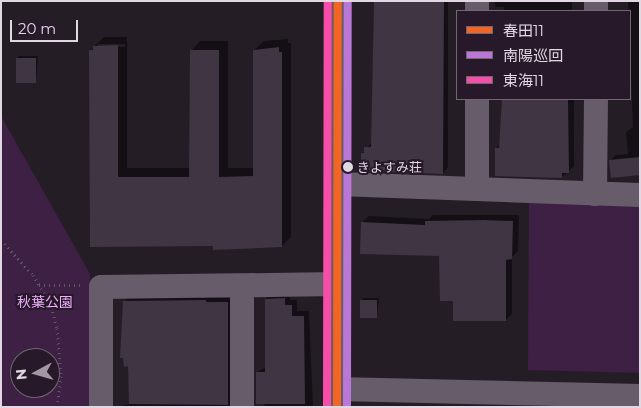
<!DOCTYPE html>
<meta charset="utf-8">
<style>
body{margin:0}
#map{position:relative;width:641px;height:408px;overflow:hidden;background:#241d26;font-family:Montserrat,"Noto Sans JP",sans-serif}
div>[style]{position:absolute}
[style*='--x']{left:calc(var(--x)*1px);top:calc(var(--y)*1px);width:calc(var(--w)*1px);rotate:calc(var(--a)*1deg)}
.green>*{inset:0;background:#3d2043}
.shadow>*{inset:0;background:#0007}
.building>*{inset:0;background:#403543}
.path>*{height:3px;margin-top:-1.5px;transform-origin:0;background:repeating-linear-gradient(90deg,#605762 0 1px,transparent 0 5px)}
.minor>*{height:24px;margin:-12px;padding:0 12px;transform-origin:12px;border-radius:12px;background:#675c69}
.bus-1>*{height:8px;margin:-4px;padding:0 4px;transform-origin:4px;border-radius:4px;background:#f26522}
.bus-2>*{height:8px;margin:-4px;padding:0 4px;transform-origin:4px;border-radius:4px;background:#ba77d6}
.bus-3>*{height:8px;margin:-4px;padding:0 4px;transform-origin:4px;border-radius:4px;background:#f54da8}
.dots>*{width:14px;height:14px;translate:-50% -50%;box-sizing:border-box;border:2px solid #27192a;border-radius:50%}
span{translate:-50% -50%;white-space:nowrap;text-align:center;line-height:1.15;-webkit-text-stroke:4px #27192a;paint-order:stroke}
.bus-label{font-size:13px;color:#e2d8e4}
.left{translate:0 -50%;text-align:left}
.park-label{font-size:14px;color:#f0affd}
.frame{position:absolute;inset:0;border:2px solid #e2d8e4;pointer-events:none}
.legend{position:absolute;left:456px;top:10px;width:175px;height:90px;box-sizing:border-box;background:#27192a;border:1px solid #726574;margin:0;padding:6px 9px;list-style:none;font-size:15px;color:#e2d8e4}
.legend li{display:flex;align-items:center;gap:10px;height:25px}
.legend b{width:25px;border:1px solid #726574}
.north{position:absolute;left:10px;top:348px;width:50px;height:50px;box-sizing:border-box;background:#27192a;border:1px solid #726574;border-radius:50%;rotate:264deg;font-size:14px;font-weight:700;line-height:20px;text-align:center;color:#e2d8e4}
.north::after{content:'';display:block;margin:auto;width:18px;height:22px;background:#a097a2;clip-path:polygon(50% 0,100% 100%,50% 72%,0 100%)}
.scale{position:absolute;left:10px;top:20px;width:68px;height:22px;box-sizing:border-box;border:2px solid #e2d8e4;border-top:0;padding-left:6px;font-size:15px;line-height:18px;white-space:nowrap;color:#e2d8e4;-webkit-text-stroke:4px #27192a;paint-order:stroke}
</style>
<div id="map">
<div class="green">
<div style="clip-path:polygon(evenodd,1px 116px,90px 274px,89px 407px,1px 407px,1px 116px,20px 358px,50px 358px,50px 388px,20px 388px,20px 358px)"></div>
<div style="clip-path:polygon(529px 202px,640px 206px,640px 373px,528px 370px)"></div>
</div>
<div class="shadow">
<div style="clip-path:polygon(374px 1px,448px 1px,448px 167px,443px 173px,362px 154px,372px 142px)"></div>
<div style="clip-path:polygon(495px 1px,572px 1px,572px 11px,504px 11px,504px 7px,495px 7px)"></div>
<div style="clip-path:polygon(628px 1px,640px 1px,640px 174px,611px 160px,616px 155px,628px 154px,626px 132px,633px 127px)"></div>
<div style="clip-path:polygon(evenodd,104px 37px,127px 37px,127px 168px,191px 168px,191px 51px,200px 41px,228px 41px,228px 168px,255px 168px,254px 50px,264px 41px,288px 39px,288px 43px,291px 43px,291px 237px,282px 246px,214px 249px,214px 245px,91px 246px,90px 51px,104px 37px,98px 44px,125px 44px,125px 47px,98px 47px,98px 44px)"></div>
<div style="clip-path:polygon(19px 56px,38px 56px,36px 82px,17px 58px)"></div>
<div style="clip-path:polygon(502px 99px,574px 99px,574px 166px,569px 171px,562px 177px,496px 148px,501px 144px)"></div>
<div style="clip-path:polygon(433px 215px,519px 215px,518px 251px,512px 257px,512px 314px,506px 320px,454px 300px,441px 255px,362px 222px,369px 216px,429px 219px)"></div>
<div style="clip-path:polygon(271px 294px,290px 294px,290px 300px,297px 300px,297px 311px,309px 311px,313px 407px,265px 407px,257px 372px,266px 367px,266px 299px)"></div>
<div style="clip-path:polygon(130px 296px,233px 298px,234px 407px,119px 407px,130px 404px,125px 301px)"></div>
<div style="clip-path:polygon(364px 298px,379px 298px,377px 317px,361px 301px)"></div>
</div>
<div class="building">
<div style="clip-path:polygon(374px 1px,444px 1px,443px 174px,361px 171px,361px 153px,364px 153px,364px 147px,371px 147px)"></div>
<div style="clip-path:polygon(118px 45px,118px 177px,189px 177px,190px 50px,219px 50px,219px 177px,253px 176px,253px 50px,279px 47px,279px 52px,282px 52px,282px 247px,213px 250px,213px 246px,90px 247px,89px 50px,93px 50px,93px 46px)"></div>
<div style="clip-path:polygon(16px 58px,36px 58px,36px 83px,16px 83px)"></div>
<div style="clip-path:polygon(502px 99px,568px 99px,569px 173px,562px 173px,562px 178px,495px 176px,495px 148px,499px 148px)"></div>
<div style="clip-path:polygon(640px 157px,640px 175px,611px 178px,609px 160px)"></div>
<div style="clip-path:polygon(484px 220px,513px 221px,512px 259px,506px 260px,506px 321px,453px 321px,453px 301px,440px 301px,439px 256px,360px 254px,361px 222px,425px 225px,425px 221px)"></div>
<div style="clip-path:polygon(285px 298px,285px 305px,292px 305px,292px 316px,304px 316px,305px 404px,256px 404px,256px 372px,265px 372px,265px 299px)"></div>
<div style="clip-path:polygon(206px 300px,206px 302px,228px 302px,228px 405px,129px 404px,128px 366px,124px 367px,123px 358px,120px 358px,123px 301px)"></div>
<div style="clip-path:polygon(360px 300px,377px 300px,377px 318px,360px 318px)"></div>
</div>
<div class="path">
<div style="--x:1;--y:240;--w:47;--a:47.6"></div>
<div style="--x:33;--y:275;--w:32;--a:58"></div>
<div style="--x:50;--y:302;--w:27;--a:75"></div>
<div style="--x:57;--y:328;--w:48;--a:85.2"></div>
<div style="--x:61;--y:376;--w:31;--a:97"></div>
<div style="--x:39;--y:285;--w:41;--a:0"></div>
</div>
<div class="minor">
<div style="--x:477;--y:11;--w:10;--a:-90"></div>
<div style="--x:596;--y:11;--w:10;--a:-90"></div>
<div style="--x:338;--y:184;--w:302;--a:2.1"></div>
<div style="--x:477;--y:189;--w:90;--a:-90"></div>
<div style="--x:595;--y:194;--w:95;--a:-89.4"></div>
<div style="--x:337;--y:389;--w:303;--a:1.3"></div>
<div style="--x:101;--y:407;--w:120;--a:-90"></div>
<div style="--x:101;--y:287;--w:236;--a:-0.7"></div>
<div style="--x:242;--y:407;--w:121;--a:-90"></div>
<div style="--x:337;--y:407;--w:406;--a:-89.9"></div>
</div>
<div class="bus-1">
<div style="--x:337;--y:407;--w:406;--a:-89.9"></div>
</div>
<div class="bus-2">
<div style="--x:347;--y:407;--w:406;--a:-89.9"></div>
</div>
<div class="bus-3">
<div style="--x:327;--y:407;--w:406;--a:-89.9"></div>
</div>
<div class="dots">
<div style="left:348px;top:167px;background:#e2d8e4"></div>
</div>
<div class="bus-label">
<span class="left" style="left:357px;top:167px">きよすみ荘</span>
</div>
<div class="park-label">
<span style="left:45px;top:302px">秋葉公園</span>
</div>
<div class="frame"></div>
<ul class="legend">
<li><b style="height:6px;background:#f26522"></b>春田11</li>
<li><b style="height:6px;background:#ba77d6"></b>南陽巡回</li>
<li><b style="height:6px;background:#f54da8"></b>東海11</li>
</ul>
<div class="north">N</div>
<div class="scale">20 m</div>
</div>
